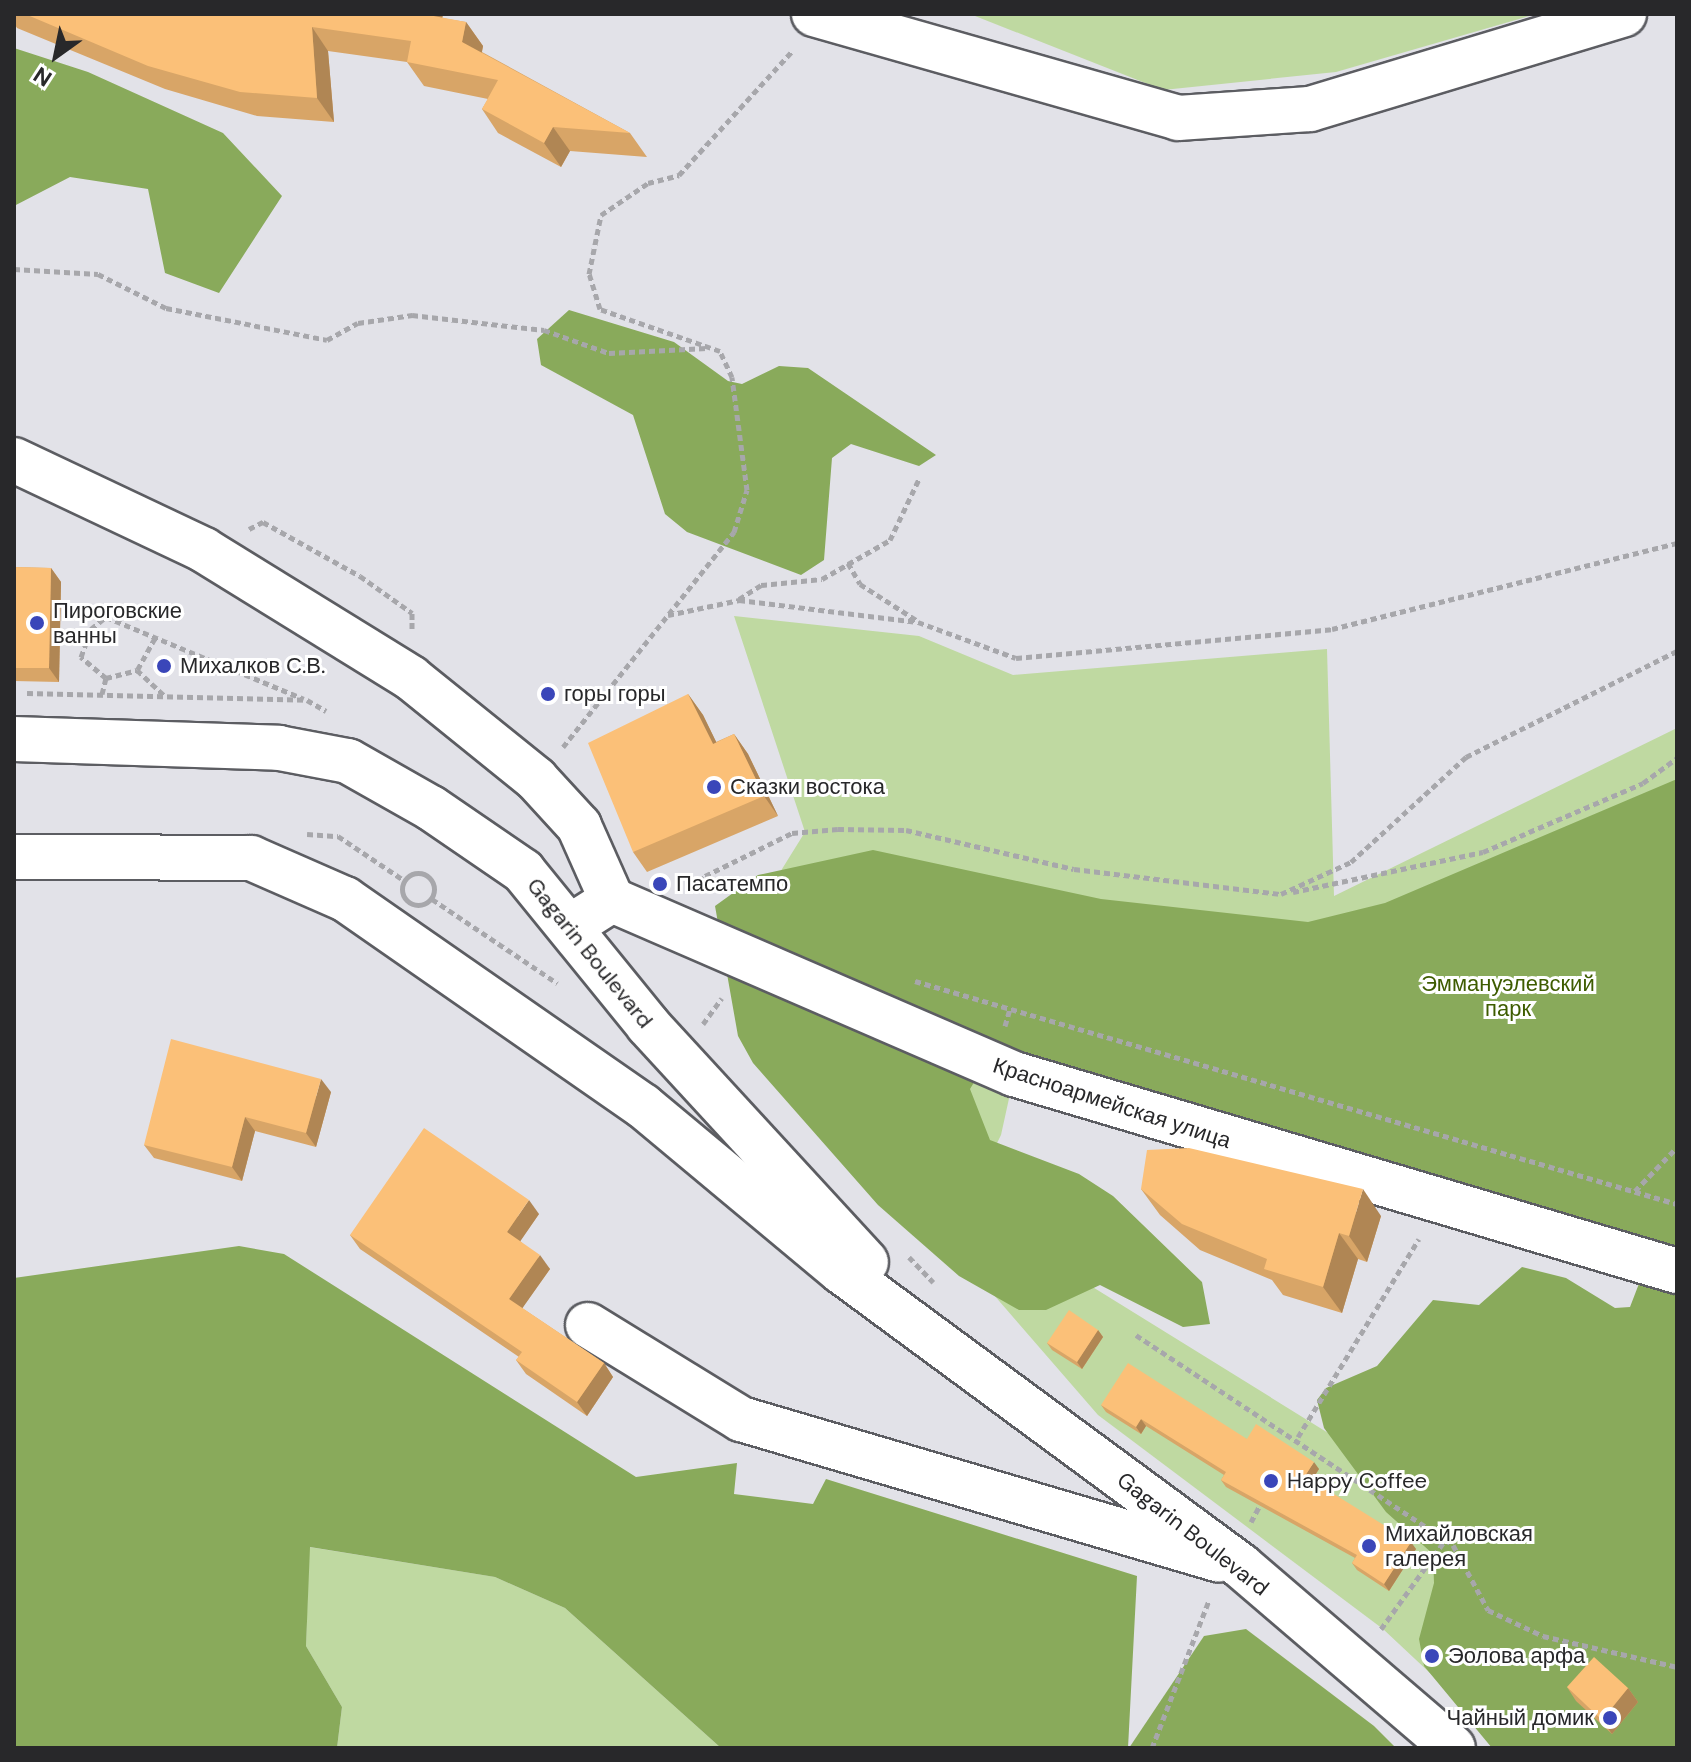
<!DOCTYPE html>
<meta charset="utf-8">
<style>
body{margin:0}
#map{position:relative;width:1691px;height:1762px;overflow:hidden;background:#e2e2e8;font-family:"DM Sans",sans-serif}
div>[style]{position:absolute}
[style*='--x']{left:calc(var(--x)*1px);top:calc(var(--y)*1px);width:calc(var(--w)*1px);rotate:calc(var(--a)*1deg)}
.green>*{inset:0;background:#bfd9a1}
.forest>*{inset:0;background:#89aa5b}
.path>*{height:5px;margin-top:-2.5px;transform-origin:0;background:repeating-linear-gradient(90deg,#a7a7ab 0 6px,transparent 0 10px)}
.path>.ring{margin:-2.5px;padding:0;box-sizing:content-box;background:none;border:5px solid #a7a7ab;border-radius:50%}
.roads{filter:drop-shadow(2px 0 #5c5d62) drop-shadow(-2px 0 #5c5d62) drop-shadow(0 2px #5c5d62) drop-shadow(0 -2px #5c5d62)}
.minor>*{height:44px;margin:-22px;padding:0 22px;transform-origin:22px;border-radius:22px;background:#fff}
.wall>*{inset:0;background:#d8a567}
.shaded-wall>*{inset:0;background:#b08654}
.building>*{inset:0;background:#fbc078}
.dots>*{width:22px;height:22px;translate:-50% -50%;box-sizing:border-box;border:4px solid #fff;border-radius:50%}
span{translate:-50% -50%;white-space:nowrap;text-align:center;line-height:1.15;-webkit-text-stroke:6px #fff;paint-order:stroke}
.poi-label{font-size:22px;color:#28282a}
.left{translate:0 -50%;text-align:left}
.right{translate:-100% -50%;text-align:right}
.street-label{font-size:22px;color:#28282a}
.park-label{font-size:22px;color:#3e5c00}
.frame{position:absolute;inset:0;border:16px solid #28282a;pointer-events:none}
.north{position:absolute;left:16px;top:16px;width:80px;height:80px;-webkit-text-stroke:6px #fff;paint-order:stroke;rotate:213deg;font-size:22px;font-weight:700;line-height:32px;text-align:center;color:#28282a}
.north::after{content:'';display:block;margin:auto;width:28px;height:36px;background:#28282a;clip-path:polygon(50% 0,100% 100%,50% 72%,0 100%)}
</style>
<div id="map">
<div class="green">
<div style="clip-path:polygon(970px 14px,1536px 14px,1336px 72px,1163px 90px)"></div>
<div style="clip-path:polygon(734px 616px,919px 636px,1013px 675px,1327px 649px,1334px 896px,1677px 728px,1677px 1216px,1024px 1030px,1001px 1135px,965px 1208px,1577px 1587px,1677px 1748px,1510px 1748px,1383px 1629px,1098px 1415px,869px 1151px,725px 961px,805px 832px)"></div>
<div style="clip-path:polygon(309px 1547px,495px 1577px,565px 1608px,721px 1748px,337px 1748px,342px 1707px,306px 1646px)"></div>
</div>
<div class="forest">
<div style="clip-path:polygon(14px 48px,88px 72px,223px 133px,282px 196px,219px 293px,165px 273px,148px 189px,70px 177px,14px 206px)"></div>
<div style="clip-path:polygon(569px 310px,674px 342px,728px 381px,742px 384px,779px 366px,808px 368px,936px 455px,919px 466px,851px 444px,832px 458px,824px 560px,801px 575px,687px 532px,665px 514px,633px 415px,541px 365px,537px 339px)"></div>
<div style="clip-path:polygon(1677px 779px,1677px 1748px,1492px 1748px,1424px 1666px,1419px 1639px,1434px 1583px,1433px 1554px,1386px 1512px,1324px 1428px,1317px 1400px,1326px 1388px,1377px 1366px,1433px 1300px,1479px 1305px,1522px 1267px,1566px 1278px,1615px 1308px,1630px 1307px,1640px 1281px,1606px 1237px,1166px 1094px,991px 1054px,970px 1089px,990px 1140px,1079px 1174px,1113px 1196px,1202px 1282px,1210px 1324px,1183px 1327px,1100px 1285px,1046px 1310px,1019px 1310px,959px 1276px,878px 1205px,753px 1063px,738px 1036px,715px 906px,758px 875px,873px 850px,1101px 899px,1308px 922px,1385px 903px)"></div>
<div style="clip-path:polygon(239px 1246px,284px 1254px,636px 1477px,737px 1463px,734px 1494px,813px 1504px,826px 1479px,1137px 1576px,1128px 1748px,721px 1748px,565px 1608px,495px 1577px,310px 1547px,306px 1646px,342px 1707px,337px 1748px,14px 1748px,14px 1278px)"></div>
<div style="clip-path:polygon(1246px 1629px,1374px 1726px,1396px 1748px,1129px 1748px,1204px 1636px)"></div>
</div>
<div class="path">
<div style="--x:14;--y:269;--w:84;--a:3.4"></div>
<div style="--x:98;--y:274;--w:76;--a:26.6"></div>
<div style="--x:166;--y:308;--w:164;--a:11.2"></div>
<div style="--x:327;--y:340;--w:35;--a:-29"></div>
<div style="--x:358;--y:323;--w:55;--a:-8.4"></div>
<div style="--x:412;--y:315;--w:133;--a:6.5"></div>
<div style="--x:544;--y:330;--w:69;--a:19.5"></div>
<div style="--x:609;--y:353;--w:98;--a:-2.9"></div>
<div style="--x:249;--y:529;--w:16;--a:-27"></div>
<div style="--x:263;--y:522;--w:111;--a:29.1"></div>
<div style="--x:360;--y:576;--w:64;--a:35.4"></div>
<div style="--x:412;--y:613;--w:16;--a:90"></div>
<div style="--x:848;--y:563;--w:24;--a:60"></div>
<div style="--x:860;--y:584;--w:67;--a:32.7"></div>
<div style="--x:739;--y:599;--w:26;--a:-32"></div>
<div style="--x:761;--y:585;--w:61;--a:-5.6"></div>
<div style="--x:822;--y:579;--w:78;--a:-29.8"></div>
<div style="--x:890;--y:540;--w:68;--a:-64.6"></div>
<div style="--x:668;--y:615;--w:73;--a:-11.9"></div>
<div style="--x:739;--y:600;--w:180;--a:7"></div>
<div style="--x:918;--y:622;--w:104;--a:20.2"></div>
<div style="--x:1016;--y:658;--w:317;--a:-5.2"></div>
<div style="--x:1332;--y:629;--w:356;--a:-14"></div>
<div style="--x:155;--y:638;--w:37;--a:119"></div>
<div style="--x:137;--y:670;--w:37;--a:43"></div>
<div style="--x:106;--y:678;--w:33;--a:-140"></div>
<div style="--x:81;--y:657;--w:30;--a:-70"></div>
<div style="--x:91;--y:629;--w:19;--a:-39"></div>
<div style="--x:106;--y:617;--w:214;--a:22.5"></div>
<div style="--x:27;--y:693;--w:280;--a:1.4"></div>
<div style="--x:307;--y:700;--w:22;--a:30"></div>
<div style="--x:102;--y:694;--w:16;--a:-76"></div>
<div style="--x:106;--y:678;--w:32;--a:-14"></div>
<div style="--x:563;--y:747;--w:275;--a:-51.5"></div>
<div style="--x:734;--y:532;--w:44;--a:-72.8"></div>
<div style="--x:747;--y:490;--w:114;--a:-97.6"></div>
<div style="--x:732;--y:377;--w:29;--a:-115"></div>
<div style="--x:720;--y:351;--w:127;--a:-160.7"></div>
<div style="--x:600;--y:309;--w:37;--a:-107"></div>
<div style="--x:589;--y:274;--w:60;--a:-78.5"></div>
<div style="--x:601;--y:215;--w:57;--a:-34.2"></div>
<div style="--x:648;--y:183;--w:32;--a:-14"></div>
<div style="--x:679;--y:175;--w:169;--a:-47.6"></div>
<div style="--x:307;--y:834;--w:31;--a:4"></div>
<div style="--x:338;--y:836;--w:81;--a:33.9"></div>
<div class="ring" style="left:402px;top:873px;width:27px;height:27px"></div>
<div style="--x:695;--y:890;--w:17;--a:-54"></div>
<div style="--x:705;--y:876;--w:97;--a:-26.3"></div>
<div style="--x:792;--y:833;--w:46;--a:-5"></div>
<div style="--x:838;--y:829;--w:68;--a:0.8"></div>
<div style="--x:906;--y:830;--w:172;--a:13.1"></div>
<div style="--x:1074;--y:869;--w:209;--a:6.9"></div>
<div style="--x:1281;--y:894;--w:77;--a:-24.6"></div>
<div style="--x:1351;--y:862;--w:156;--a:-42.4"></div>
<div style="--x:1466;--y:757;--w:236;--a:-26.7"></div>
<div style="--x:1293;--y:892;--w:194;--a:-11.9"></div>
<div style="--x:1483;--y:852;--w:174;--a:-23.3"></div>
<div style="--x:1643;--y:783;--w:42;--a:-36.3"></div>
<div style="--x:432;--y:899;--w:151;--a:33.9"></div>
<div style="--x:915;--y:981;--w:794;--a:16.31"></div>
<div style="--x:703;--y:1024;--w:32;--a:-54"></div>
<div style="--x:1005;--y:1026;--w:19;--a:-74"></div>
<div style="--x:1635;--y:1191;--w:61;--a:-46.3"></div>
<div style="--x:909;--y:1257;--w:35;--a:46"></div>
<div style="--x:1136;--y:1335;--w:380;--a:33.5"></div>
<div style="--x:1453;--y:1545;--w:74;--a:61.7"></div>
<div style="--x:1488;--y:1610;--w:61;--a:25.3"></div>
<div style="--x:1543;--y:1636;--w:138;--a:13"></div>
<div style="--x:1298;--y:1437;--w:232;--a:-58.6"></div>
<div style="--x:1251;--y:1522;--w:17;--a:-62"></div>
<div style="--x:1381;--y:1629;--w:111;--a:-54.2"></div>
<div style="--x:1152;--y:1748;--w:159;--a:-68.9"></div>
</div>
<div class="roads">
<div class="minor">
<div style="--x:814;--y:14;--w:379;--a:15.9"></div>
<div style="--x:1178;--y:118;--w:132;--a:-3.9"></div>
<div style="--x:1310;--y:109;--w:328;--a:-16.8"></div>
<div style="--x:14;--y:460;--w:210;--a:25.3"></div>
<div style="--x:204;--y:550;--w:243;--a:31.7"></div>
<div style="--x:411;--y:678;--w:161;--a:38.9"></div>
<div style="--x:536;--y:779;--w:64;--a:47.5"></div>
<div style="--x:579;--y:826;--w:81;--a:66"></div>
<div style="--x:14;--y:739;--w:265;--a:1.9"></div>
<div style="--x:279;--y:748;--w:70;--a:10.7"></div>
<div style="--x:348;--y:761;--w:95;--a:29.5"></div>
<div style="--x:431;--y:808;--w:112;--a:34.4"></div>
<div style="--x:523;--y:871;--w:198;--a:50.9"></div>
<div style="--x:648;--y:1025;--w:322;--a:47.4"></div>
<div style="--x:14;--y:857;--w:237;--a:0.2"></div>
<div style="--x:251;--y:858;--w:103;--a:23.6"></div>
<div style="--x:345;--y:899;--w:363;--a:34.8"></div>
<div style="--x:643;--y:1106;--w:258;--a:39.8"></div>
<div style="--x:841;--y:1271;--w:497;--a:36.4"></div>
<div style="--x:1241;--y:1566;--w:279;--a:40.6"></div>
<div style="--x:571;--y:926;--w:49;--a:-32.4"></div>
<div style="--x:612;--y:900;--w:438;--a:23.4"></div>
<div style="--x:1014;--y:1074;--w:692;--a:16.55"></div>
<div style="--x:588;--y:1325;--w:180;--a:31.6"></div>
<div style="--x:741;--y:1419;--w:498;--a:16.4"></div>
</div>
</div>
<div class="wall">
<div style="clip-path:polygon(14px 14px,443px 14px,442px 18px,466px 22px,483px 46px,482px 52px,630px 133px,647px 157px,570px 151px,561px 167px,498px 133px,482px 109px,488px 99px,424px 86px,407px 62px,328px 51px,334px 122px,257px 116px,165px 89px,17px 28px,14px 23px)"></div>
<div style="clip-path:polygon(14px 567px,51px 568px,61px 582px,59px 682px,14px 681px)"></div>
<div style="clip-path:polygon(688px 694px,703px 715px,716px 742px,734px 734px,748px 754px,778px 816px,647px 872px,633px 852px)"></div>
<div style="clip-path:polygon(331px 1092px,316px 1147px,255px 1131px,242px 1181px,154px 1158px,144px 1145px)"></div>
<div style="clip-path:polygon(1141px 1189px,1381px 1216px,1367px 1262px,1358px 1259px,1342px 1313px,1283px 1295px,1272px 1280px,1200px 1250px,1160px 1215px)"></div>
<div style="clip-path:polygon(539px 1214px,520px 1241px,550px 1269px,522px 1308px,604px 1363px,613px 1377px,587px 1416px,526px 1374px,516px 1360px,519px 1357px,360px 1249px,350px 1235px)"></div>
<div style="clip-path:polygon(1098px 1330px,1103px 1337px,1082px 1369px,1052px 1350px,1047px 1343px)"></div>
<div style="clip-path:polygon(1101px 1405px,1247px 1439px,1319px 1469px,1312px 1480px,1416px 1549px,1389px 1591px,1357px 1570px,1352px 1563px,1355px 1558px,1226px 1487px,1221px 1480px,1224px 1475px,1146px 1426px,1141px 1434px,1106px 1412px)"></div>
<div style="clip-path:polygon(1567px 1687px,1628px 1688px,1638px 1702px,1612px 1734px,1576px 1701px)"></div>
</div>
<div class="shaded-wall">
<div style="clip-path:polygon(423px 14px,443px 14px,439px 38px)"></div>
<div style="clip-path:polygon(466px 22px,483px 46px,479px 66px,462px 42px)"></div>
<div style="clip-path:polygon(312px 27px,328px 51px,334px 122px,317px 98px)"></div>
<div style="clip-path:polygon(553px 127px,570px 151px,561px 167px,544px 143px)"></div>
<div style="clip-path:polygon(51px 568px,61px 582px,59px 682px,49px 668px)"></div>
<div style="clip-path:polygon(688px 694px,703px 715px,727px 764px,713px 744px)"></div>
<div style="clip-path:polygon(734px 734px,748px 754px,778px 816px,764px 796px)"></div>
<div style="clip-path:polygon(321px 1079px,331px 1092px,316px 1147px,306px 1133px)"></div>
<div style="clip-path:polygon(245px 1117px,255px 1131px,242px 1181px,232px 1167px)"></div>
<div style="clip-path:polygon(1363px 1189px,1381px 1216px,1367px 1262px,1349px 1236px)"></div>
<div style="clip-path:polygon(529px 1200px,539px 1214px,517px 1246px,507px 1232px)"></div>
<div style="clip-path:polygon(1339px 1233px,1358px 1259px,1342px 1313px,1323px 1287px)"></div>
<div style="clip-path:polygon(540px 1255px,550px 1269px,519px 1313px,509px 1299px)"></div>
<div style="clip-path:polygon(1098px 1330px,1103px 1337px,1082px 1369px,1077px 1362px)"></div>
<div style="clip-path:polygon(604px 1363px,613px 1377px,587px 1416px,577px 1402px)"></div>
<div style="clip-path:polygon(1141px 1419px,1146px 1426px,1141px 1434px,1136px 1427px)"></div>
<div style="clip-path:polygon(1314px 1462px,1319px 1469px,1310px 1483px,1305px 1476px)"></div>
<div style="clip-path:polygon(1411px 1542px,1416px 1549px,1389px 1591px,1384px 1584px)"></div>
<div style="clip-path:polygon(1628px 1688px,1638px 1702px,1612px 1734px,1602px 1720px)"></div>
</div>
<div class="building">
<div style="clip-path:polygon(25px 14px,423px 14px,466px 22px,462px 42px,630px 133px,553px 127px,544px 143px,482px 109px,498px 80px,407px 62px,411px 41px,312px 27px,317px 98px,240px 92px,148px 66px)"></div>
<div style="clip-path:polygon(14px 567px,51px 568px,49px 668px,14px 668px)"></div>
<div style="clip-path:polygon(688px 694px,713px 744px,734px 734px,764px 796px,633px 852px,588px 743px)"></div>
<div style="clip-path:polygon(171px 1039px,321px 1079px,306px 1133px,245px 1117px,232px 1167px,144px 1145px)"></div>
<div style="clip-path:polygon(424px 1128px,529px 1200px,507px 1232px,540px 1255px,509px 1299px,604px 1363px,577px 1402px,516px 1360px,522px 1352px,350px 1235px)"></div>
<div style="clip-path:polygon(1189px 1148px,1363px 1189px,1349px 1236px,1339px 1233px,1323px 1287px,1264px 1269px,1267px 1259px,1182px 1224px,1141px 1189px,1147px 1150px)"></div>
<div style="clip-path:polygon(1069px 1310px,1098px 1330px,1077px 1362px,1047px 1343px)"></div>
<div style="clip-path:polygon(1128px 1363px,1247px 1439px,1256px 1424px,1314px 1462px,1305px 1476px,1411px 1542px,1384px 1584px,1352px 1563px,1357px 1555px,1221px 1480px,1226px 1472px,1141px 1419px,1136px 1427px,1101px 1405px)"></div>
<div style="clip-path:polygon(1594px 1657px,1628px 1688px,1602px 1720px,1567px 1687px)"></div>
</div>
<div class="dots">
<div style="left:37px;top:623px;background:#3a46b9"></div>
<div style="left:164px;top:666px;background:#3a46b9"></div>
<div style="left:548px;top:694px;background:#3a46b9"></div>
<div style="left:714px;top:787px;background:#3a46b9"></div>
<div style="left:660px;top:884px;background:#3a46b9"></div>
<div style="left:1271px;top:1481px;background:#3a46b9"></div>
<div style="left:1369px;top:1546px;background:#3a46b9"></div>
<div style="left:1432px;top:1656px;background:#3a46b9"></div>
<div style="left:1610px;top:1718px;background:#3a46b9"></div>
</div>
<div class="poi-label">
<span class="left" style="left:53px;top:623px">Пироговские<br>ванны</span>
<span class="left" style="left:180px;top:666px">Михалков С.В.</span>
<span class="left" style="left:564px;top:694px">горы горы</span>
<span class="left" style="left:730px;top:787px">Сказки востока</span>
<span class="left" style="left:676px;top:884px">Пасатемпо</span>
<span class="left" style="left:1287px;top:1481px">Happy Coffee</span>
<span class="left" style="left:1385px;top:1546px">Михайловская<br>галерея</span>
<span class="left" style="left:1448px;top:1656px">Эолова арфа</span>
<span class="right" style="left:1594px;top:1718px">Чайный домик</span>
</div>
<div class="street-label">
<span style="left:590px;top:953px;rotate:51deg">Gagarin Boulevard</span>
<span style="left:1112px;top:1103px;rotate:18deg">Красноармейская улица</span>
<span style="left:1193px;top:1534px;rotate:38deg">Gagarin Boulevard</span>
</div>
<div class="park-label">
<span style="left:1508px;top:996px">Эммануэлевский<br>парк</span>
</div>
<div class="frame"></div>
<div class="north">N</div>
</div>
